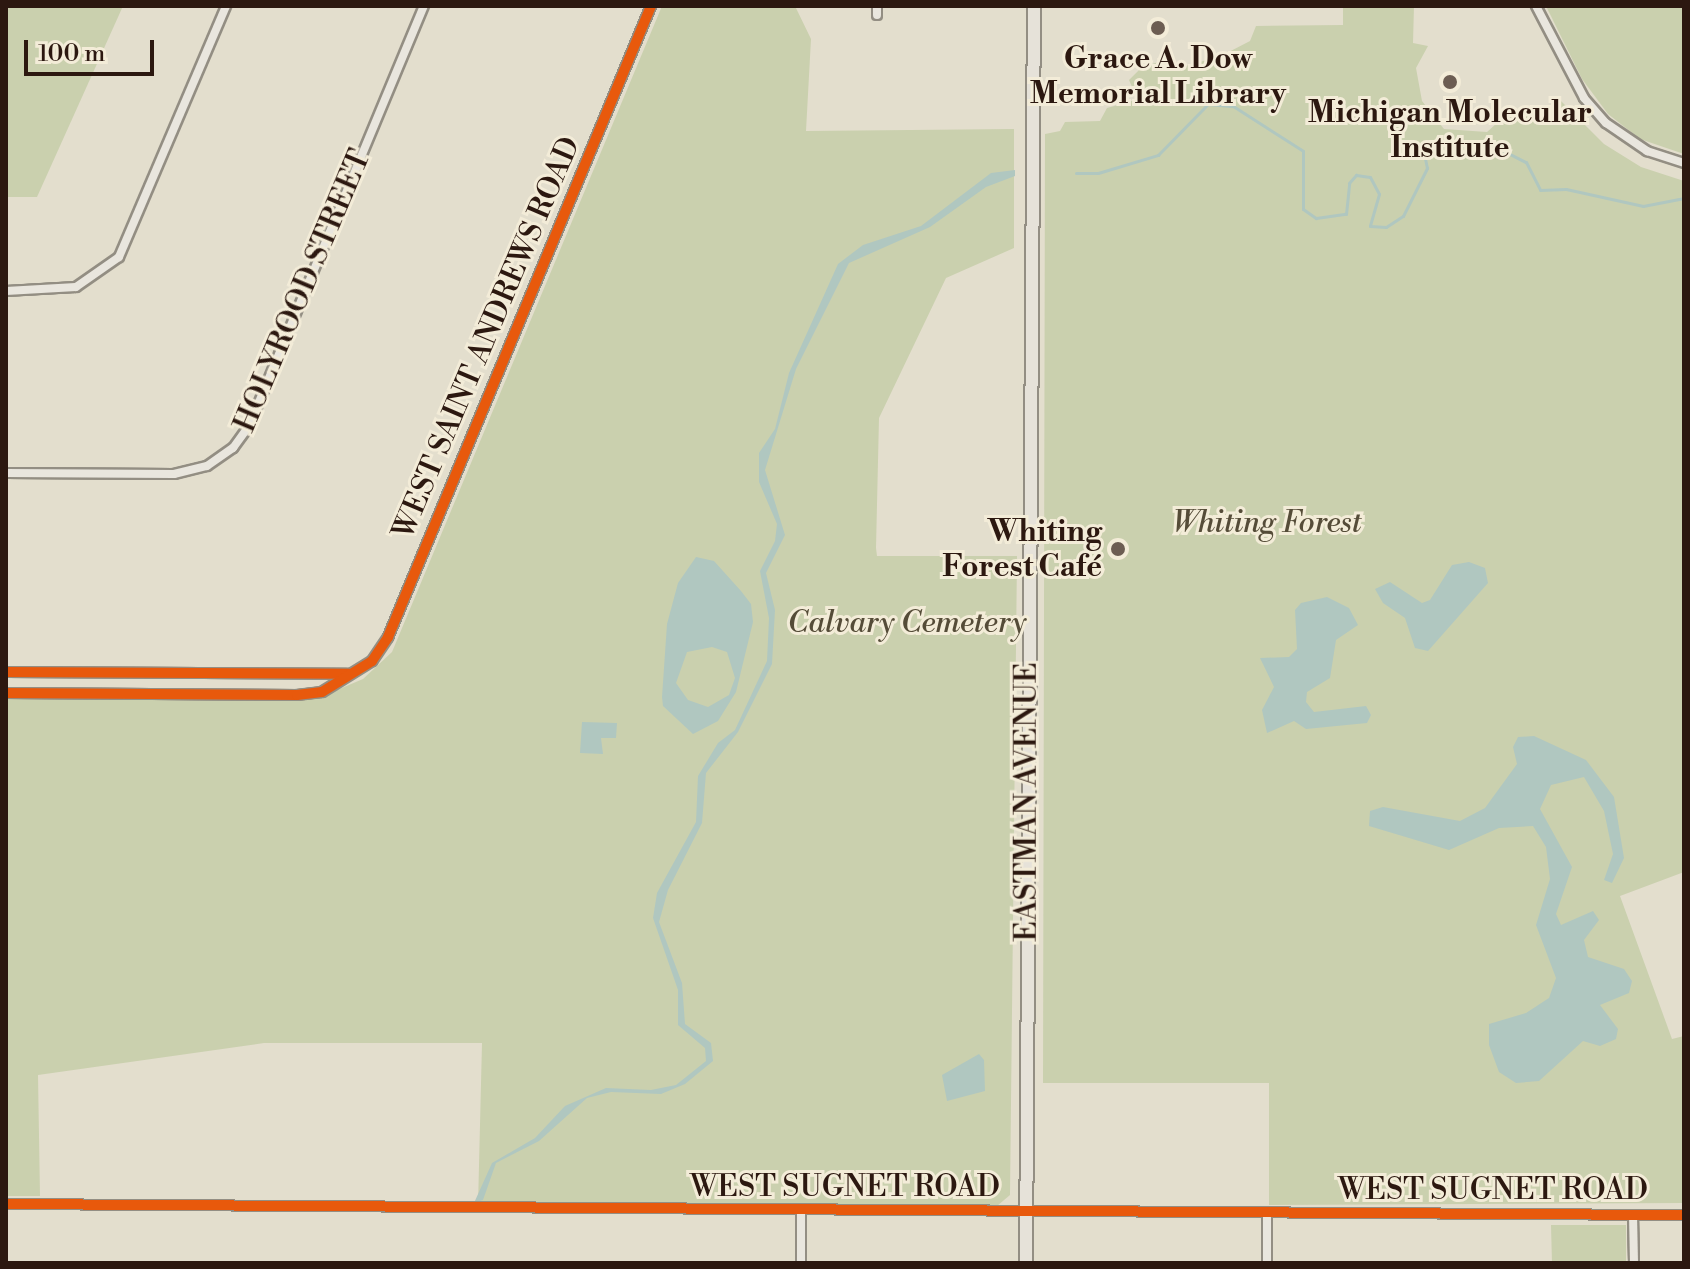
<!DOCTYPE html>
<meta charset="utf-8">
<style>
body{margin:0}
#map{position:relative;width:1690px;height:1269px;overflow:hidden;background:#e3decd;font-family:"Libre Bodoni",serif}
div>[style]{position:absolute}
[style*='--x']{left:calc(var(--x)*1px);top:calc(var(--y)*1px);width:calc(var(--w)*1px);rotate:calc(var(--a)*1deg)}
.green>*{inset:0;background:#cad0ae}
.water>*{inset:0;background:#b0c7c0}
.stream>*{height:3px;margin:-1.5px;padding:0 1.5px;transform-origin:1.5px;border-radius:1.5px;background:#b0c7c0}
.roads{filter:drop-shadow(2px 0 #938e83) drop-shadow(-2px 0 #938e83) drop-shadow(0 2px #938e83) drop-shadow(0 -2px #938e83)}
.street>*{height:8px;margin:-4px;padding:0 4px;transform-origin:4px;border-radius:4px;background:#e9e6de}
.primary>*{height:12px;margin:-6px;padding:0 6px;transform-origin:6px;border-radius:6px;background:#e6e2d9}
.cycleway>*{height:10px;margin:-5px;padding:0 5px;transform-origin:5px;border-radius:5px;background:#e8590c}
.dots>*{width:22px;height:22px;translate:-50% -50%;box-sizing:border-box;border:4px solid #f3ecd8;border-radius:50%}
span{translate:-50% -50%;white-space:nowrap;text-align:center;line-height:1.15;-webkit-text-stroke:6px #f3ecd8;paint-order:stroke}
.poi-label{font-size:30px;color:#2c1810;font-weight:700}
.right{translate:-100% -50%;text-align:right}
.street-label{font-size:30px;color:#2c1810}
.park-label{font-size:30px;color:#554c38;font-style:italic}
.frame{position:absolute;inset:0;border:8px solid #2c1810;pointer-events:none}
.scale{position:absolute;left:24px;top:40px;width:130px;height:36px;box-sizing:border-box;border:4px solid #2c1810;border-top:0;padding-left:10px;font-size:24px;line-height:28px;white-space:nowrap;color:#2c1810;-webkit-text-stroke:6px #f3ecd8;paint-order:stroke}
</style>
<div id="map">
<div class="green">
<div style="clip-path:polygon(6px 6px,123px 6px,37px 197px,6px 197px)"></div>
<div style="clip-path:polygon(662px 6px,795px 6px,811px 39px,806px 131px,1014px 129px,1014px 248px,946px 278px,879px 418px,876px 548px,877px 556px,1017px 556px,1010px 1195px,997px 1206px,478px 1206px,482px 1043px,264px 1043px,38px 1075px,40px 1196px,6px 1196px,6px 698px,318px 698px,363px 679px,392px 652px)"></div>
<div style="clip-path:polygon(1343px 6px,1414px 6px,1413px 43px,1428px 46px,1416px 68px,1422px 101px,1444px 129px,1487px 132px,1507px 114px,1542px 112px,1560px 100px,1604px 144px,1641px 167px,1684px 181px,1684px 872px,1620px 896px,1672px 1039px,1684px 1036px,1684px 1203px,1269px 1205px,1269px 1083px,1043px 1083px,1045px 134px,1060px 131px,1065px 122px,1100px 121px,1107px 108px,1139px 99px,1145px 90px,1133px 89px,1129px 80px,1142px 67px,1162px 61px,1182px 67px,1221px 56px,1250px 41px,1256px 26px,1343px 25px)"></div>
<div style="clip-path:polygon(1546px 6px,1684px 6px,1684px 154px,1640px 139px,1608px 114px,1582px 79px)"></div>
<div style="clip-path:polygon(1551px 1225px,1626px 1225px,1626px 1263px,1552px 1263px)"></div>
</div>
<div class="water">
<div style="clip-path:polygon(1015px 170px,1015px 176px,986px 187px,930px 227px,849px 263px,796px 369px,765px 470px,785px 535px,766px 573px,775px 610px,772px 664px,738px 732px,706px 773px,702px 823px,668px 890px,659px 922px,682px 983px,685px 1024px,711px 1043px,713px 1061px,685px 1084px,661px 1094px,611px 1092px,587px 1098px,539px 1141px,496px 1163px,483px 1200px,474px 1203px,492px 1163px,535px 1138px,565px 1106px,606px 1088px,651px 1090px,676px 1085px,706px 1061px,705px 1048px,678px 1025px,678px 990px,653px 918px,657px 893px,696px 822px,698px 776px,718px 743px,735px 730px,767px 661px,769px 618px,760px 571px,775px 541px,777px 524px,759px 482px,759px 453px,775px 429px,789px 373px,838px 264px,863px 245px,921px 226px,991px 173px)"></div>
<div style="clip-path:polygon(evenodd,696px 557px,714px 561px,741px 591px,751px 604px,753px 622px,736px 692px,718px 721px,693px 734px,663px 706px,662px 697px,667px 624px,678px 583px,696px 557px,712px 647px,727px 652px,735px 678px,729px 695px,708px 707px,688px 700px,676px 683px,687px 652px,712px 647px)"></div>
<div style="clip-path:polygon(1469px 562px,1485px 568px,1488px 583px,1428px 651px,1415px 648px,1405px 618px,1383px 603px,1375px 589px,1390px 582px,1422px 603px,1430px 600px,1452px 565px)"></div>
<div style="clip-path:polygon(1327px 597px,1349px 608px,1358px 625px,1336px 640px,1330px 678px,1307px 692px,1306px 702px,1314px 712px,1366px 706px,1371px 715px,1367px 723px,1306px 729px,1294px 721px,1267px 733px,1262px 710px,1274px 687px,1260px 658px,1289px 657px,1297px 649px,1295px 610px,1301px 603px)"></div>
<div style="clip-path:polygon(582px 722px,617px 723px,616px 738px,601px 738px,603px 754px,580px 753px)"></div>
<div style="clip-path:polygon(1534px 736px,1586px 760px,1614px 797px,1624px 858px,1612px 883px,1604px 880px,1613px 854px,1604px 811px,1584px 777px,1551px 785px,1540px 809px,1572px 867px,1556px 914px,1561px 925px,1593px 911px,1599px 920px,1584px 940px,1588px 957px,1624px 969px,1632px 981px,1629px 993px,1600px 1005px,1618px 1029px,1616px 1039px,1600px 1046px,1583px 1041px,1539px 1081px,1516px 1083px,1499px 1072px,1489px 1045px,1489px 1024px,1526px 1013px,1549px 998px,1556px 978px,1536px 925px,1550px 879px,1546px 847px,1533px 826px,1499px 828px,1449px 850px,1369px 826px,1370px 811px,1383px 807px,1460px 821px,1485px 808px,1517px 764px,1513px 747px,1518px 737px)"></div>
<div style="clip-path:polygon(979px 1054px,984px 1060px,985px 1091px,947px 1101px,942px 1075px)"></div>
</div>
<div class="stream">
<div style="--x:1076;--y:173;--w:22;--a:0"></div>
<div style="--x:1098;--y:173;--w:63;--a:-16.7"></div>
<div style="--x:1158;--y:155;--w:71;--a:-45.6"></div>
<div style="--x:1208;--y:104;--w:25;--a:5"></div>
<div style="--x:1233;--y:106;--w:83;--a:32.7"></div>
<div style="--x:1303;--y:151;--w:58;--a:90"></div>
<div style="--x:1303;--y:209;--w:16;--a:35"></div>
<div style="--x:1316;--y:218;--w:30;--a:-8"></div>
<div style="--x:1346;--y:214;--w:31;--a:-84"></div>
<div style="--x:1349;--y:183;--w:11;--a:-49"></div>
<div style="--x:1356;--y:175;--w:14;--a:8"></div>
<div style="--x:1370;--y:177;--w:19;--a:62"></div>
<div style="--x:1379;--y:194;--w:33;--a:106"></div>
<div style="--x:1370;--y:226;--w:16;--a:4"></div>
<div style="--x:1386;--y:227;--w:20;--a:-33"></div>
<div style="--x:1403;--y:216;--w:54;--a:-63.4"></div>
<div style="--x:1427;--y:168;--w:14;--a:-102"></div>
<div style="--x:1424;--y:154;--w:19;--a:-28"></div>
<div style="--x:1441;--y:145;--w:53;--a:1.1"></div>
<div style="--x:1494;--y:146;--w:36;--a:27"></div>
<div style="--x:1526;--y:162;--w:31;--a:63"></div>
<div style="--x:1540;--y:190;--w:26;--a:-2"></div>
<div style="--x:1566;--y:189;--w:79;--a:12.4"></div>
<div style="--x:1643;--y:206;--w:42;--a:-11"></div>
</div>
<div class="roads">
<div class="street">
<div style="--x:1536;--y:6;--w:104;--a:62.4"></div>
<div style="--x:1584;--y:98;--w:33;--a:49"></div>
<div style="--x:1606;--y:123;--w:50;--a:34.3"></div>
<div style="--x:1647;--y:151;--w:39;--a:18"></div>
<div style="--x:877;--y:15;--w:9;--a:-90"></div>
<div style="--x:6;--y:291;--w:70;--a:-3.3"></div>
<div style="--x:76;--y:287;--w:52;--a:-34.9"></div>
<div style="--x:119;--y:257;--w:273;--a:-66.9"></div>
<div style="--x:6;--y:473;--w:168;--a:0.3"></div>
<div style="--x:174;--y:474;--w:34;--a:-14"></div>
<div style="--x:207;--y:466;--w:32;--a:-35"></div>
<div style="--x:233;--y:448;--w:27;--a:-54"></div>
<div style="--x:249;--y:426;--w:455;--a:-67.4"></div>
<div style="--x:6;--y:672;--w:342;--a:0.3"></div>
<div style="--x:6;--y:693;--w:291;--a:0.4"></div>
<div style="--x:297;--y:695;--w:25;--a:-7"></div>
<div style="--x:322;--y:692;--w:59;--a:-31.8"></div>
<div style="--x:372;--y:661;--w:29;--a:-56"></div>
<div style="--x:388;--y:637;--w:684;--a:-67.37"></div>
<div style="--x:6;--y:1204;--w:1678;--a:0.38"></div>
<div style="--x:1633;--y:1215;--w:48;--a:88.8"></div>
<div style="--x:801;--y:1263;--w:53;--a:-90"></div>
<div style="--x:1267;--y:1263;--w:50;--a:-90"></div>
</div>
<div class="primary">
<div style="--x:1026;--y:1263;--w:1257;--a:-89.64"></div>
</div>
</div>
<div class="cycleway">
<div style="--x:6;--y:672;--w:343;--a:0.3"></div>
<div style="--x:6;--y:693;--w:291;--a:0.4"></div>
<div style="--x:297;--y:695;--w:25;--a:-7"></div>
<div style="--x:322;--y:692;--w:59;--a:-31.8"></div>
<div style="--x:372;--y:661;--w:29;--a:-56"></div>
<div style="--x:388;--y:637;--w:684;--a:-67.37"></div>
<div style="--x:6;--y:1204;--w:1678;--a:0.38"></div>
</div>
<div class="dots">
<div style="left:1158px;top:28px;background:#6c5d52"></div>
<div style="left:1450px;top:82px;background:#6c5d52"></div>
<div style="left:1118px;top:549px;background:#6c5d52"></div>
</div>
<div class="poi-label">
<span style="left:1158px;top:76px">Grace A. Dow<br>Memorial Library</span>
<span style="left:1450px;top:130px">Michigan Molecular<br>Institute</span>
<span class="right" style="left:1102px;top:549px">Whiting<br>Forest Café</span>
</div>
<div class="street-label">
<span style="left:303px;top:291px;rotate:-67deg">HOLYROOD STREET</span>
<span style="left:487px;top:338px;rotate:-67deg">WEST SAINT ANDREWS ROAD</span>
<span style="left:1027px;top:802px;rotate:-90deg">EASTMAN AVENUE</span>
<span style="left:845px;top:1187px">WEST SUGNET ROAD</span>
<span style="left:1493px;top:1190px">WEST SUGNET ROAD</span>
</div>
<div class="park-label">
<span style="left:1267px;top:523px">Whiting Forest</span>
<span style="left:907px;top:623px">Calvary Cemetery</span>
</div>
<div class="frame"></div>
<div class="scale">100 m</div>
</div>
